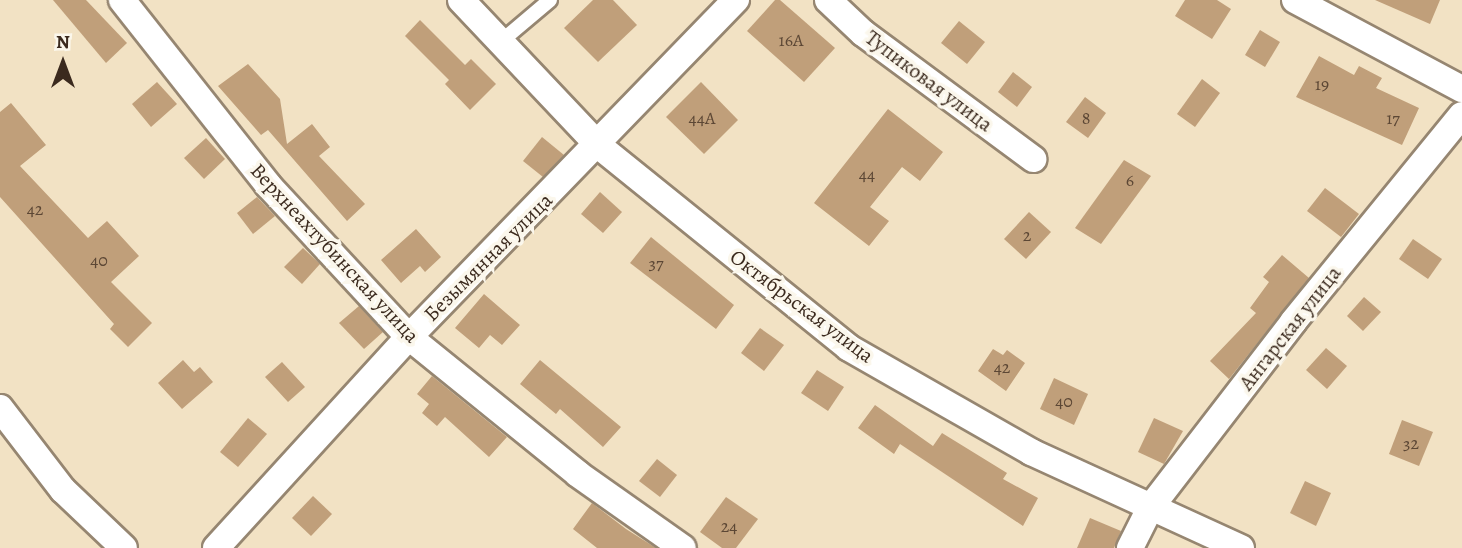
<!DOCTYPE html>
<meta charset="utf-8">
<style>
body{margin:0}
#map{position:relative;width:1462px;height:548px;overflow:hidden;background:#f2e2c4;font-family:Alegreya,serif}
div>[style]{position:absolute}
[style*='--x']{left:calc(var(--x)*1px);top:calc(var(--y)*1px);width:calc(var(--w)*1px);rotate:calc(var(--a)*1deg)}
.building>*{inset:0;background:#c09f7a}
.roads{filter:drop-shadow(2px 0 #968671) drop-shadow(-2px 0 #968671) drop-shadow(0 2px #968671) drop-shadow(0 -2px #968671)}
.service>*{height:14px;margin:-7px;padding:0 7px;transform-origin:7px;border-radius:7px;background:#fff}
.minor>*{height:26px;margin:-13px;padding:0 13px;transform-origin:13px;border-radius:13px;background:#fff}
span{translate:-50% -50%;white-space:nowrap;text-align:center;line-height:1.15;-webkit-text-stroke:7px #fbf7ec;paint-order:stroke}
.number-label{font-size:18px;color:#5c4735}
.number-label span{-webkit-text-stroke-width:0}
.street-label{font-size:21px;color:#3b2a1e}
.north{position:absolute;left:28px;top:28px;width:70px;height:70px;-webkit-text-stroke:5px #fbf7ec;paint-order:stroke;rotate:0deg;font-size:19px;font-weight:700;line-height:28px;text-align:center;color:#3b2a1e}
.north::after{content:'';display:block;margin:auto;width:24px;height:32px;background:#3b2a1e;clip-path:polygon(50% 0,100% 100%,50% 72%,0 100%)}
</style>
<div id="map">
<div class="building">
<div style="clip-path:polygon(53px 0,86px 0,127px 43px,106px 63px)"></div>
<div style="clip-path:polygon(593px 0,613px 0,637px 25px,598px 62px,564px 28px)"></div>
<div style="clip-path:polygon(775px 0,780px 0,835px 48px,804px 82px,747px 31px)"></div>
<div style="clip-path:polygon(1185px 0,1217px 0,1231px 9px,1212px 39px,1175px 16px)"></div>
<div style="clip-path:polygon(1375px 0,1440px 0,1430px 24px)"></div>
<div style="clip-path:polygon(420px 20px,465px 65px,471px 59px,496px 84px,470px 110px,445px 84px,449px 80px,405px 36px)"></div>
<div style="clip-path:polygon(959px 21px,985px 42px,967px 64px,941px 43px)"></div>
<div style="clip-path:polygon(1260px 30px,1280px 42px,1265px 67px,1245px 55px)"></div>
<div style="clip-path:polygon(1319px 56px,1354px 75px,1359px 66px,1382px 78px,1376px 88px,1419px 108px,1402px 145px,1296px 97px)"></div>
<div style="clip-path:polygon(248px 64px,280px 99px,287px 144px,312px 124px,330px 147px,319px 156px,365px 204px,347px 221px,268px 130px,261px 135px,218px 86px)"></div>
<div style="clip-path:polygon(1013px 72px,1032px 87px,1017px 107px,998px 92px)"></div>
<div style="clip-path:polygon(1202px 79px,1220px 93px,1195px 127px,1177px 114px)"></div>
<div style="clip-path:polygon(157px 82px,177px 104px,151px 127px,132px 104px)"></div>
<div style="clip-path:polygon(701px 82px,738px 120px,704px 154px,666px 117px)"></div>
<div style="clip-path:polygon(1085px 97px,1106px 113px,1088px 138px,1066px 122px)"></div>
<div style="clip-path:polygon(11px 103px,46px 145px,20px 166px,88px 238px,107px 221px,139px 256px,111px 282px,152px 323px,128px 347px,110px 329px,114px 324px,0 197px,0 112px)"></div>
<div style="clip-path:polygon(888px 109px,943px 152px,920px 181px,902px 167px,870px 207px,889px 221px,869px 246px,814px 203px)"></div>
<div style="clip-path:polygon(542px 137px,564px 155px,543px 177px,523px 161px)"></div>
<div style="clip-path:polygon(206px 138px,225px 159px,204px 179px,184px 158px)"></div>
<div style="clip-path:polygon(1124px 160px,1151px 176px,1101px 244px,1075px 228px)"></div>
<div style="clip-path:polygon(1325px 188px,1359px 214px,1341px 237px,1307px 211px)"></div>
<div style="clip-path:polygon(600px 192px,622px 212px,603px 233px,581px 214px)"></div>
<div style="clip-path:polygon(257px 197px,275px 216px,253px 234px,237px 213px)"></div>
<div style="clip-path:polygon(1029px 212px,1051px 232px,1026px 259px,1004px 239px)"></div>
<div style="clip-path:polygon(416px 229px,441px 257px,425px 272px,420px 266px,401px 283px,381px 260px)"></div>
<div style="clip-path:polygon(651px 237px,734px 305px,716px 329px,630px 263px)"></div>
<div style="clip-path:polygon(1413px 239px,1442px 259px,1428px 279px,1399px 259px)"></div>
<div style="clip-path:polygon(303px 248px,320px 264px,302px 284px,284px 267px)"></div>
<div style="clip-path:polygon(1282px 255px,1309px 278px,1229px 379px,1210px 361px,1256px 313px,1250px 308px,1269px 282px,1263px 277px)"></div>
<div style="clip-path:polygon(484px 294px,520px 325px,502px 345px,490px 335px,479px 348px,455px 328px)"></div>
<div style="clip-path:polygon(1364px 297px,1381px 312px,1363px 331px,1347px 316px)"></div>
<div style="clip-path:polygon(359px 306px,383px 332px,364px 349px,339px 323px)"></div>
<div style="clip-path:polygon(760px 328px,784px 345px,764px 371px,741px 353px)"></div>
<div style="clip-path:polygon(1326px 348px,1347px 366px,1327px 389px,1306px 370px)"></div>
<div style="clip-path:polygon(993px 349px,1003px 355px,1007px 350px,1025px 363px,1006px 391px,978px 371px)"></div>
<div style="clip-path:polygon(183px 360px,194px 372px,200px 367px,213px 382px,182px 409px,158px 383px)"></div>
<div style="clip-path:polygon(540px 360px,621px 427px,603px 447px,560px 409px,556px 414px,520px 384px)"></div>
<div style="clip-path:polygon(282px 362px,305px 387px,288px 402px,265px 377px)"></div>
<div style="clip-path:polygon(817px 370px,844px 387px,828px 411px,801px 393px)"></div>
<div style="clip-path:polygon(432px 376px,507px 437px,489px 457px,445px 417px,437px 426px,422px 413px,429px 404px,417px 394px)"></div>
<div style="clip-path:polygon(1054px 378px,1088px 394px,1074px 425px,1040px 409px)"></div>
<div style="clip-path:polygon(875px 405px,933px 446px,942px 433px,1007px 473px,1003px 479px,1038px 498px,1023px 526px,900px 444px,894px 454px,858px 428px)"></div>
<div style="clip-path:polygon(248px 418px,267px 434px,238px 467px,220px 452px)"></div>
<div style="clip-path:polygon(1154px 418px,1183px 431px,1164px 464px,1138px 452px)"></div>
<div style="clip-path:polygon(1402px 420px,1433px 432px,1419px 466px,1389px 454px)"></div>
<div style="clip-path:polygon(657px 459px,677px 475px,660px 497px,639px 481px)"></div>
<div style="clip-path:polygon(1305px 481px,1331px 493px,1316px 526px,1290px 513px)"></div>
<div style="clip-path:polygon(313px 496px,332px 514px,311px 536px,292px 518px)"></div>
<div style="clip-path:polygon(726px 497px,758px 519px,736px 548px,722px 548px,700px 532px)"></div>
<div style="clip-path:polygon(592px 503px,626px 529px,656px 548px,597px 548px,573px 529px)"></div>
<div style="clip-path:polygon(1090px 518px,1121px 531px,1114px 548px,1077px 548px)"></div>
</div>
<div class="roads">
<div class="service">
<div style="--x:498;--y:44;--w:68;--a:-40.2"></div>
</div>
<div class="minor">
<div style="--x:122;--y:0;--w:236;--a:51.7"></div>
<div style="--x:268;--y:185;--w:207;--a:47.2"></div>
<div style="--x:409;--y:337;--w:218;--a:39"></div>
<div style="--x:578;--y:474;--w:128;--a:35.2"></div>
<div style="--x:461;--y:0;--w:201;--a:46.6"></div>
<div style="--x:599;--y:146;--w:321;--a:38.9"></div>
<div style="--x:849;--y:348;--w:210;--a:29.7"></div>
<div style="--x:1031;--y:452;--w:231;--a:24.6"></div>
<div style="--x:828;--y:0;--w:48;--a:43.3"></div>
<div style="--x:863;--y:33;--w:212;--a:36.5"></div>
<div style="--x:1295;--y:0;--w:189;--a:28.1"></div>
<div style="--x:0;--y:408;--w:103;--a:52.5"></div>
<div style="--x:63;--y:490;--w:84;--a:43.6"></div>
<div style="--x:216;--y:548;--w:286;--a:-47.6"></div>
<div style="--x:409;--y:337;--w:470;--a:-45.9"></div>
<div style="--x:1130;--y:548;--w:45;--a:-63.4"></div>
<div style="--x:1150;--y:508;--w:235;--a:-52.4"></div>
<div style="--x:1293;--y:322;--w:267;--a:-50.8"></div>
</div>
</div>
<div class="number-label">
<span style="left:791px;top:40px">16А</span>
<span style="left:1322px;top:84px">19</span>
<span style="left:702px;top:118px">44А</span>
<span style="left:1086px;top:118px">8</span>
<span style="left:1393px;top:118px">17</span>
<span style="left:867px;top:174px">44</span>
<span style="left:1130px;top:180px">6</span>
<span style="left:35px;top:209px">42</span>
<span style="left:1027px;top:235px">2</span>
<span style="left:99px;top:260px">40</span>
<span style="left:656px;top:263px">37</span>
<span style="left:1002px;top:367px">42</span>
<span style="left:1064px;top:401px">40</span>
<span style="left:1411px;top:443px">32</span>
<span style="left:729px;top:526px">24</span>
</div>
<div class="street-label">
<span style="left:929px;top:81px;rotate:37deg">Тупиковая улица</span>
<span style="left:335px;top:253px;rotate:47deg">Верхнеахтубинская улица</span>
<span style="left:488px;top:257px;rotate:-45deg">Безымянная улица</span>
<span style="left:802px;top:306px;rotate:37deg">Октябрьская улица</span>
<span style="left:1290px;top:328px;rotate:-52deg">Ангарская улица</span>
</div>
<div class="north">N</div>
</div>
